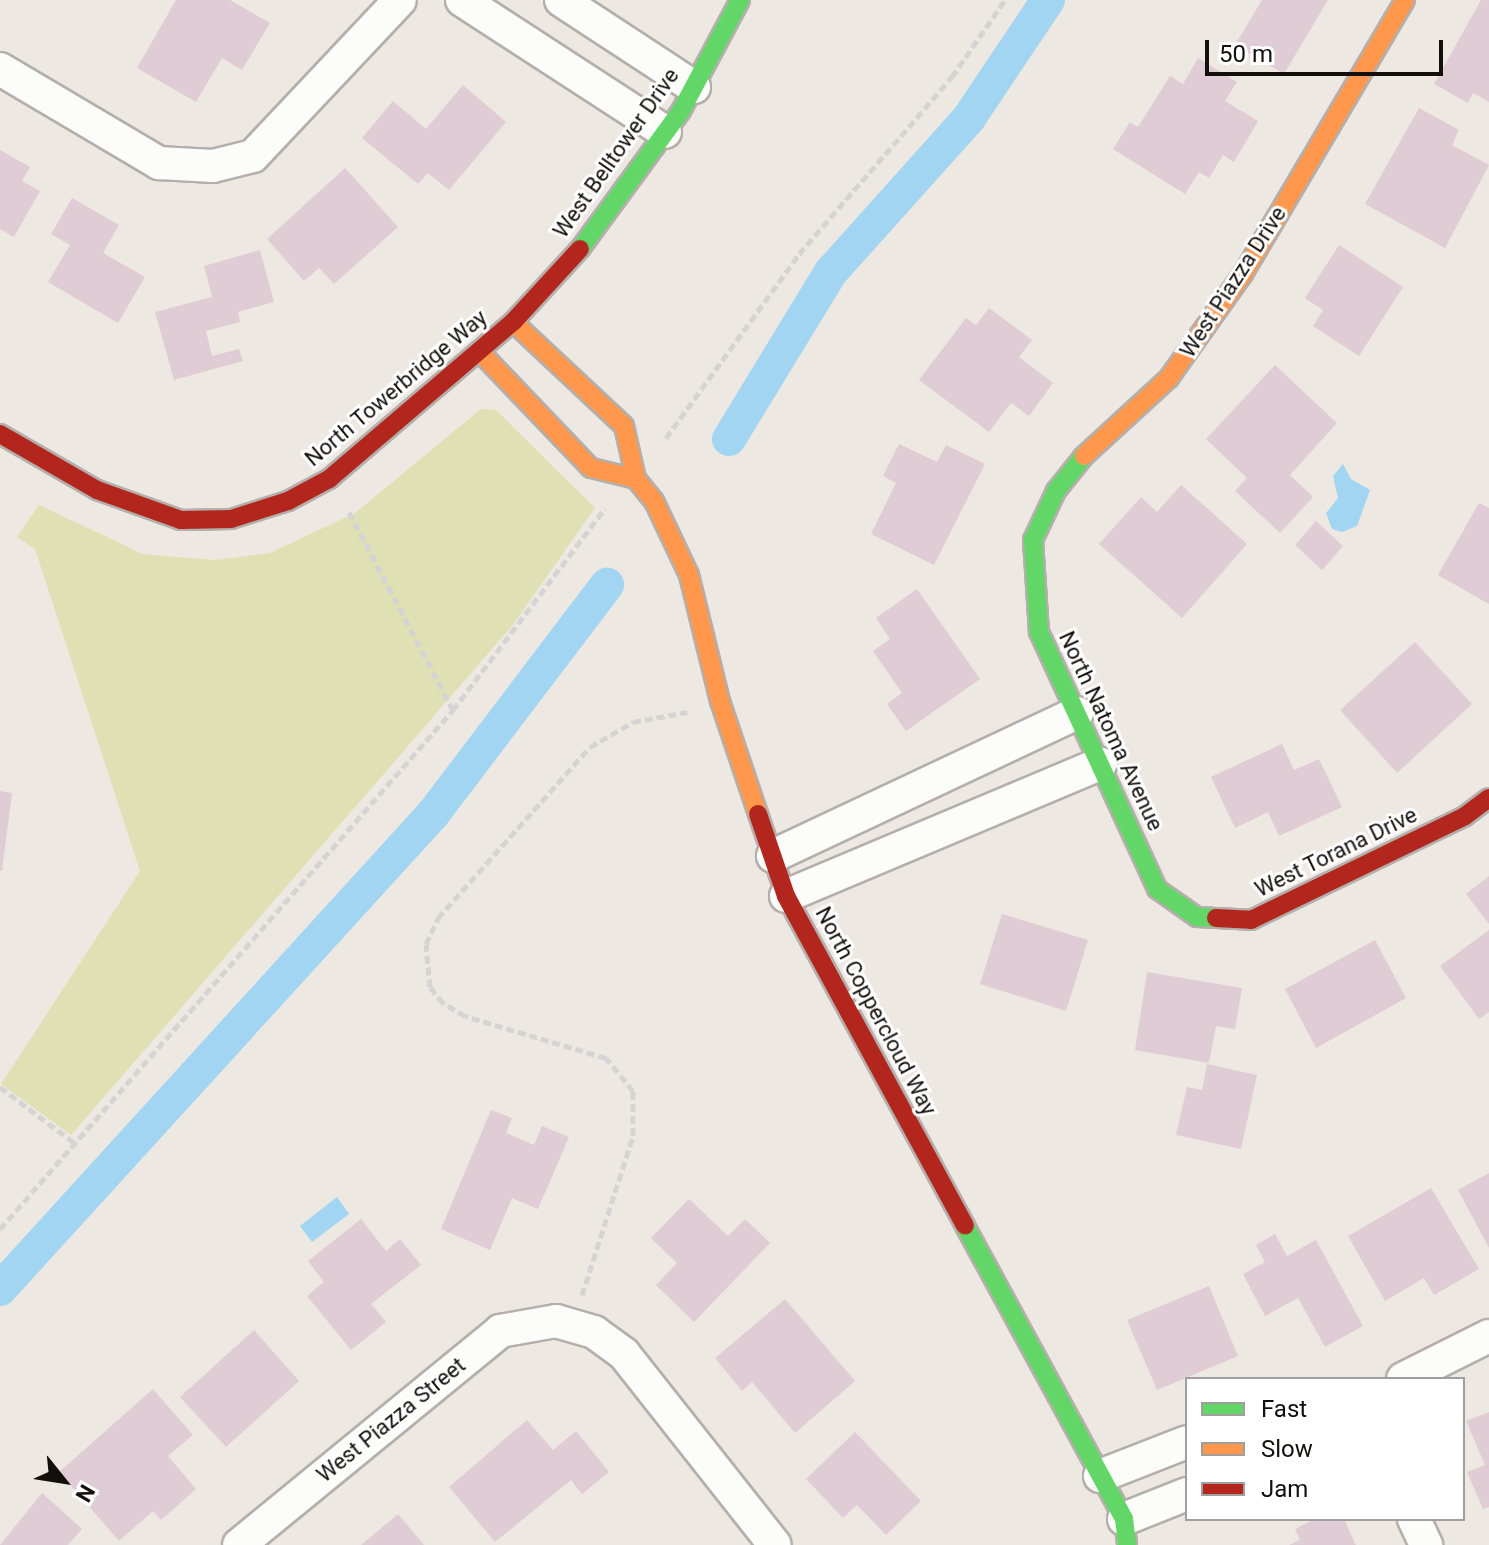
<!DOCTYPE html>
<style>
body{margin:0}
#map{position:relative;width:1489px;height:1545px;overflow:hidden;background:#eee8e2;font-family:Roboto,sans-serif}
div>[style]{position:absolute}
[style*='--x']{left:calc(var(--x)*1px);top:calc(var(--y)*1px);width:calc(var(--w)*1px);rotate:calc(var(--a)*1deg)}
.green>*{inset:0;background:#dfe1b5}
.water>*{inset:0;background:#a2d5f1}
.canal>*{height:34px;margin:-17px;padding:0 17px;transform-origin:17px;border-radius:17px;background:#a2d5f1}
.building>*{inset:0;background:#e0ccd4}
.path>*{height:5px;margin-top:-2.5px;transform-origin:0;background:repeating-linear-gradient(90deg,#d5d4d3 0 8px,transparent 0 12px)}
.roads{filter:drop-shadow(2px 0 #b4afab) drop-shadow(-2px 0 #b4afab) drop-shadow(0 2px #b4afab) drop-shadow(0 -2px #b4afab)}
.street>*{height:32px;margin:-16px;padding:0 16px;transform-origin:16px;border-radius:16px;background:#fcfcfb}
.fast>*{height:18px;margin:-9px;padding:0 9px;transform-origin:9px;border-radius:9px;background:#63d668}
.slow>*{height:18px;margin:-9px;padding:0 9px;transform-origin:9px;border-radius:9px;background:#ff974d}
.jam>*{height:18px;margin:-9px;padding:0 9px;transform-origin:9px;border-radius:9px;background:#b3261e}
span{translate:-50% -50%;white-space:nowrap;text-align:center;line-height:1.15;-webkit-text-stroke:6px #fff;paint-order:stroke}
.street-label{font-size:22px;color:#130f0c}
.legend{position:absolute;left:1185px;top:1377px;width:280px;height:144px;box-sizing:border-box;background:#fff;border:2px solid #a19f9e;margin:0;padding:10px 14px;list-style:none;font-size:24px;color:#130f0c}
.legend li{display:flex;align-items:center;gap:16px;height:40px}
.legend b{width:40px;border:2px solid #a19f9e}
.north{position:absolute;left:24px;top:1441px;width:80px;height:80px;-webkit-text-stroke:6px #fff;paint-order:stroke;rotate:120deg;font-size:22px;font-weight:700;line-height:32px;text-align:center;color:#130f0c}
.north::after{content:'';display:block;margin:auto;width:28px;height:36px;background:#130f0c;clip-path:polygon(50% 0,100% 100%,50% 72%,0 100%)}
.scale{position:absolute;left:1205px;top:40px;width:238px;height:36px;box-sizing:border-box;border:4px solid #130f0c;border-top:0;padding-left:10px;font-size:24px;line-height:28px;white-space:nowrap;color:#130f0c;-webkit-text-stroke:6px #fff;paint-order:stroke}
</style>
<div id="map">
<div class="green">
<div style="clip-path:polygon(481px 409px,496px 410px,595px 508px,512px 626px,71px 1135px,1px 1084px,140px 871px,35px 549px,17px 537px,39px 505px,143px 554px,215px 560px,270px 553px,355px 513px)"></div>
</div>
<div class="water">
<div style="clip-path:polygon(1343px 464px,1351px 479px,1370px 490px,1357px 526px,1342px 532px,1332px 529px,1326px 513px,1338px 498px,1333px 476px)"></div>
<div style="clip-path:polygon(337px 1197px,349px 1214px,312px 1242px,300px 1226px)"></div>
</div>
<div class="canal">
<div style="--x:729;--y:439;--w:196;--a:-58.6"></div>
<div style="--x:831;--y:272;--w:207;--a:-48.1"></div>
<div style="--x:969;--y:118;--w:142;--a:-56.2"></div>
<div style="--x:0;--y:1289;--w:643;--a:-47.65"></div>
<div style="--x:433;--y:814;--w:288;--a:-52.8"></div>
</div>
<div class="building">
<div style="clip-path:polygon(176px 0,230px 0,270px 23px,242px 70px,222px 58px,196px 102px,137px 68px)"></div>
<div style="clip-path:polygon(1262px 0,1328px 0,1284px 74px,1235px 45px)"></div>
<div style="clip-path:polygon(1481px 0,1489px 0,1489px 102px,1473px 93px,1468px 103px,1434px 84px)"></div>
<div style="clip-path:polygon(1198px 58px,1237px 82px,1225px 101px,1258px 121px,1234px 162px,1223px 155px,1209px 178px,1199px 172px,1185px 194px,1113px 149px,1130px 122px,1138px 127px,1170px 76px,1183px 84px)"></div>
<div style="clip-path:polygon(463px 85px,506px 122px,449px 190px,428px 173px,418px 184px,362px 138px,393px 101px,426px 129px)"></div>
<div style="clip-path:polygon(1419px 108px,1459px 130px,1452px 145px,1489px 165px,1445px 248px,1365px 204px)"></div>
<div style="clip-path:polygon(0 150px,30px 167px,22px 181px,40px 191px,14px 237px,0 229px)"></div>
<div style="clip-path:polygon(345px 168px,398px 227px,334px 284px,319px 268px,304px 281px,267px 239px)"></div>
<div style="clip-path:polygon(72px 198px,119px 225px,103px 253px,145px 277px,118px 323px,48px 282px,70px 245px,51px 234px)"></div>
<div style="clip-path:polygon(1339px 245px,1403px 287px,1359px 356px,1313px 326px,1323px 310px,1305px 298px)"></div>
<div style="clip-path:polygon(260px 250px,274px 302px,238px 312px,240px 322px,206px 331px,212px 356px,239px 349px,243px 361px,174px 380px,155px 312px,212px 297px,204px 266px)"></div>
<div style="clip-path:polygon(989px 308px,1032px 340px,1019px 357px,1053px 383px,1029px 416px,1011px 403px,989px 432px,919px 380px,966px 318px,976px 325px)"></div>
<div style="clip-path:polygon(1275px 365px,1337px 423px,1290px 475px,1313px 497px,1280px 533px,1235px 491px,1247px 478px,1206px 439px)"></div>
<div style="clip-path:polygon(899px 444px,937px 462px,946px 445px,985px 464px,934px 565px,871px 534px,896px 483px,883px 476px)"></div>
<div style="clip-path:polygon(1181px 485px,1247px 544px,1182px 618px,1099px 544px,1141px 497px,1157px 512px)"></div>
<div style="clip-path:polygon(1479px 503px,1489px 508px,1489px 604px,1438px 575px)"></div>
<div style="clip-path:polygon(1316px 521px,1343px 546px,1322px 570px,1295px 545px)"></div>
<div style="clip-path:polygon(917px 589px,980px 679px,906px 731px,887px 704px,902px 693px,873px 651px,890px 639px,876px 618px)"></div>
<div style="clip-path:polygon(1415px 642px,1472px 704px,1397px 773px,1340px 710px)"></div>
<div style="clip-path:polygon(1282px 744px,1294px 770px,1319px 759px,1342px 807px,1279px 836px,1268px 812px,1235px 828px,1211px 777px)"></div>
<div style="clip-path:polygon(0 791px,12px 793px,2px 871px,0 871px)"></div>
<div style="clip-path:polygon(1489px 876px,1489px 924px,1466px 894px)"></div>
<div style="clip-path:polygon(1002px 914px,1088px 940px,1066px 1011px,980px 984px)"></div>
<div style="clip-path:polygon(1489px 930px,1489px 1012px,1479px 1019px,1440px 966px)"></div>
<div style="clip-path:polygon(1375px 940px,1406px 998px,1316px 1048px,1285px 989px)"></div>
<div style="clip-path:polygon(1147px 972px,1242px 988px,1235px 1029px,1216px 1026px,1209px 1063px,1135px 1050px)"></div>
<div style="clip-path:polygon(1207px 1064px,1257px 1075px,1241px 1149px,1176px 1135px,1187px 1087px,1202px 1090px)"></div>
<div style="clip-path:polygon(491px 1110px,512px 1118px,506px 1133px,534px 1145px,542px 1126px,569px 1137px,538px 1209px,512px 1198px,490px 1250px,441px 1229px)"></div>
<div style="clip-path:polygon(1489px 1173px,1489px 1248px,1458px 1190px)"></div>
<div style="clip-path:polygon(1431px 1188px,1479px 1269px,1434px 1295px,1424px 1278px,1385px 1301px,1348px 1236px)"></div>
<div style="clip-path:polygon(689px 1199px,728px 1236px,745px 1219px,770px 1243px,694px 1322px,656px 1285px,677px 1263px,651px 1238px)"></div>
<div style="clip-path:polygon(361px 1219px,386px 1251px,400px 1239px,421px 1265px,371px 1304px,386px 1322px,351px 1350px,307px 1296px,324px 1282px,308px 1261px)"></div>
<div style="clip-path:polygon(1275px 1234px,1287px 1256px,1316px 1240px,1363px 1326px,1325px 1347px,1298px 1298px,1265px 1316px,1243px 1274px,1265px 1262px,1256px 1245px)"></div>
<div style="clip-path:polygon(1209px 1286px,1238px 1356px,1157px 1390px,1127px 1320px)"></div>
<div style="clip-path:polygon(785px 1299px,855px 1381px,795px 1433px,752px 1382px,742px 1391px,715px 1358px)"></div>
<div style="clip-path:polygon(254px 1330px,299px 1381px,226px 1447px,180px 1397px)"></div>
<div style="clip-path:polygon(153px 1389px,193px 1435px,168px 1456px,196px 1489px,161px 1520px,153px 1511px,119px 1541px,59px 1472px)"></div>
<div style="clip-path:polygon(1489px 1412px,1489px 1507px,1483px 1509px,1467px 1472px,1485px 1465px,1466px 1421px)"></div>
<div style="clip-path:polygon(527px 1420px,553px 1450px,576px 1431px,609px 1472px,582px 1494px,571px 1480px,495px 1542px,449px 1487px)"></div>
<div style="clip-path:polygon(855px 1432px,921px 1501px,886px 1535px,857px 1505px,843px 1518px,806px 1479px)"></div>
<div style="clip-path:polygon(42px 1493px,82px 1529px,68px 1545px,0 1545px)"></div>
<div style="clip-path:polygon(398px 1514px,424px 1545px,361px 1545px)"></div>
<div style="clip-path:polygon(1315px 1519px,1344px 1519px,1356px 1545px,1289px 1545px,1300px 1540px,1295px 1529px)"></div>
</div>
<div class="path">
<div style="--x:666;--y:438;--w:227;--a:-54.1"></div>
<div style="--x:799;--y:254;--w:234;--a:-49.2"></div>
<div style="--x:952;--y:77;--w:93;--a:-55.5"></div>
<div style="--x:349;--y:512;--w:224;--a:62.3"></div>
<div style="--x:0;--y:1087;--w:95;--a:36.9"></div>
<div style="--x:0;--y:1229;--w:689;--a:-48.88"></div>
<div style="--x:453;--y:710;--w:253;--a:-53"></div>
<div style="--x:582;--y:1295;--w:167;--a:-72.2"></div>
<div style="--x:633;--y:1136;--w:45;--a:-90"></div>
<div style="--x:633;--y:1091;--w:43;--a:-129.3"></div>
<div style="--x:606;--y:1058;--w:147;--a:-163.4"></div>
<div style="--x:465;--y:1016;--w:26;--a:-149"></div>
<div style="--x:443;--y:1003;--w:21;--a:-129"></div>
<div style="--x:430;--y:987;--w:43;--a:-95.3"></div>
<div style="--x:426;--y:944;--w:29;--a:-65"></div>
<div style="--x:438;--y:918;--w:229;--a:-48.4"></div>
<div style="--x:590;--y:747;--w:50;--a:-30.2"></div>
<div style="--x:633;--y:722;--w:55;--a:-10.5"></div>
</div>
<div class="roads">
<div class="street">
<div style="--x:462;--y:0;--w:242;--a:33"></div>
<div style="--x:561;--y:0;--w:159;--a:33.2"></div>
<div style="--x:0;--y:69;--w:185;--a:30.6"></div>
<div style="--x:159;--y:163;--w:54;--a:3.2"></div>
<div style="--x:213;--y:166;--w:41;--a:-14"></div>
<div style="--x:253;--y:156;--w:214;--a:-46.7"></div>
<div style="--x:773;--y:856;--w:336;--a:-25.2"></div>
<div style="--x:786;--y:896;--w:341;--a:-22.8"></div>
<div style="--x:1403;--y:1379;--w:96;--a:-26.6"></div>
<div style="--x:1100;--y:1476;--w:93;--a:-21.3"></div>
<div style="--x:1124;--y:1519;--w:68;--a:-21.6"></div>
<div style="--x:1414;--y:1519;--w:29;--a:65"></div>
<div style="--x:239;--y:1545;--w:338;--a:-39.3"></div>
<div style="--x:500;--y:1331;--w:57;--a:-10.1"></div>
<div style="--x:556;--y:1321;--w:40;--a:16"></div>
<div style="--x:594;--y:1332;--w:37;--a:36"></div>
<div style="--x:624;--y:1354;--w:243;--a:51.7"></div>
</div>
<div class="fast">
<div style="--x:580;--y:249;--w:171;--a:-53.8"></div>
<div style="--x:681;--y:111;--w:126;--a:-62"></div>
<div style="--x:1084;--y:456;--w:45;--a:128.7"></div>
<div style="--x:1056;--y:491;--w:54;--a:115.1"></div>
<div style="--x:1033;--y:540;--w:92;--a:86.3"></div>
<div style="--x:1039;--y:632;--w:283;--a:65.3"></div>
<div style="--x:1157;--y:889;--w:49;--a:35"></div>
<div style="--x:1197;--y:917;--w:19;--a:3"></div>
<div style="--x:965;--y:1226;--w:333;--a:61.5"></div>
<div style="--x:1124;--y:1519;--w:26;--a:83"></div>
</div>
<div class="slow">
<div style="--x:513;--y:322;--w:152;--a:43.1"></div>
<div style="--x:624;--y:426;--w:54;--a:77.2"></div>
<div style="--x:636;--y:479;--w:28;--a:51"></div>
<div style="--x:654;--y:501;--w:82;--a:64.7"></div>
<div style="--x:689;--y:575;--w:130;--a:76.2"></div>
<div style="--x:720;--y:701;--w:119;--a:71.4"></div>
<div style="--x:479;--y:351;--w:162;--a:46.3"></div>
<div style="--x:591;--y:468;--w:46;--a:13.7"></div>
<div style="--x:1084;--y:456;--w:115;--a:-42.5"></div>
<div style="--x:1169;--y:378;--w:128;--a:-54.6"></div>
<div style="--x:1243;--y:274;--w:318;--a:-59.4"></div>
</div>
<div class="jam">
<div style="--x:0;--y:434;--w:112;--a:30"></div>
<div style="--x:97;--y:490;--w:89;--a:19.7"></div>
<div style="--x:181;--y:520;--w:50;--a:-1.1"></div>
<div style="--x:231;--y:519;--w:60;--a:-17.5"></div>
<div style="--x:288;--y:501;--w:47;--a:-28.2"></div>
<div style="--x:329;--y:479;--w:242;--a:-40.5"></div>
<div style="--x:513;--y:322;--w:99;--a:-47.5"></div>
<div style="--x:758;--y:814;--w:87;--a:71.1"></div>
<div style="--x:786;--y:896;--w:375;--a:61.5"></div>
<div style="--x:1216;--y:918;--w:35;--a:3"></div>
<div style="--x:1251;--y:920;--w:238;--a:-25.9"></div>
<div style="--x:1465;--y:816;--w:30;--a:-37"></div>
</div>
</div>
<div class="street-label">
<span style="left:616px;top:153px;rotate:-55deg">West Belltower Drive</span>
<span style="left:1233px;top:282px;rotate:-57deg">West Piazza Drive</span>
<span style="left:396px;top:388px;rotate:-40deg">North Towerbridge Way</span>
<span style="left:1111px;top:731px;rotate:65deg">North Natoma Avenue</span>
<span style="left:1336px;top:852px;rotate:-26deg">West Torana Drive</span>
<span style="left:876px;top:1011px;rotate:62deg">North Coppercloud Way</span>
<span style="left:391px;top:1420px;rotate:-39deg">West Piazza Street</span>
</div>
<ul class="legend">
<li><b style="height:10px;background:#63d668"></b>Fast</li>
<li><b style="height:10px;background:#ff974d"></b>Slow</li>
<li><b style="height:10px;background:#b3261e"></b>Jam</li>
</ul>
<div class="north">N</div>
<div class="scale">50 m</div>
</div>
